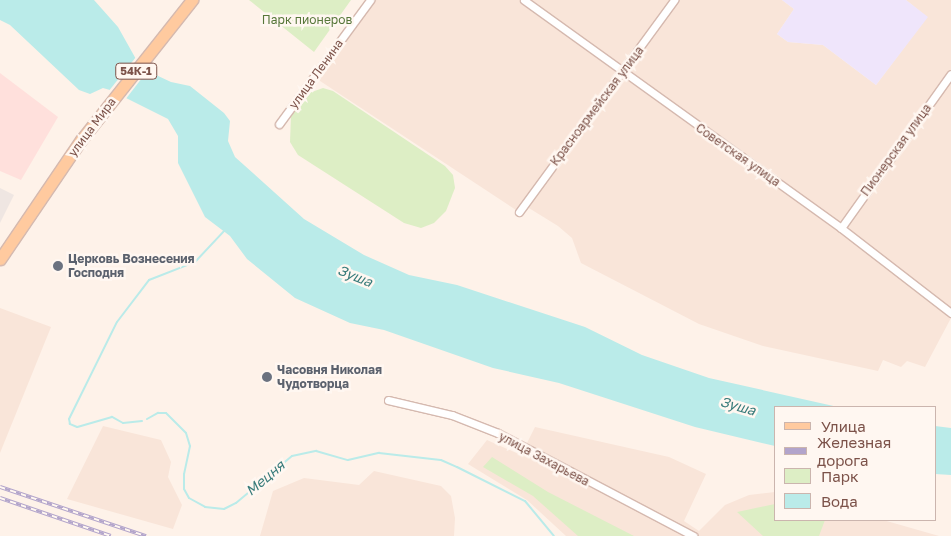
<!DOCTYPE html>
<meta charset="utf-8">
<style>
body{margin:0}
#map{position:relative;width:951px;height:536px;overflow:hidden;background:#fef2e9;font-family:"Golos Text",sans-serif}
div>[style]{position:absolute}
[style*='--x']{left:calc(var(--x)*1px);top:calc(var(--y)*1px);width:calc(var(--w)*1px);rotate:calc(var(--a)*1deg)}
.residential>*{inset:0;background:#f9e5d9}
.commercial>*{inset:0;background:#ffe0dc}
.industrial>*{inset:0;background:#efe6e2}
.education>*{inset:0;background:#efe5fb}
.green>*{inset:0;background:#ddeec5}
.water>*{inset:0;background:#baebe9}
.pier>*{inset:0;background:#fef2e9}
.stream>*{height:2px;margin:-1px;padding:0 1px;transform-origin:1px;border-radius:1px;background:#baebe9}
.roads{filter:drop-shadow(1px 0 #d5b9af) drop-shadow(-1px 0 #d5b9af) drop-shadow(0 1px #d5b9af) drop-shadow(0 -1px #d5b9af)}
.minor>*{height:7px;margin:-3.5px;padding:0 3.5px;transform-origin:3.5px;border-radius:3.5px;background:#fff}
.primary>*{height:11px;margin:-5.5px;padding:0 5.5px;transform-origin:5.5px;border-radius:5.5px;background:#ffca9f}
.rail>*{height:4px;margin-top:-2px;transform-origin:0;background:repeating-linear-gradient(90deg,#fff7f1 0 5.5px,#b2a4cb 0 11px);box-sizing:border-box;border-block:1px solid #b2a4cb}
.dots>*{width:14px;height:14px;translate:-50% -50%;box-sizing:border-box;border:2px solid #fff7f1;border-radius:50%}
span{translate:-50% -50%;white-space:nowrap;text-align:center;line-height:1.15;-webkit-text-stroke:5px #fff7f1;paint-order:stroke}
.shield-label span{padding:1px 4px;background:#fff7f1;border:1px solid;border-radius:4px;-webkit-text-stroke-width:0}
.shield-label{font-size:11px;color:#7c5249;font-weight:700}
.park-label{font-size:12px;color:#57773a}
.street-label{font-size:12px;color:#7c5249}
.worship-label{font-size:12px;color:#5b616d;font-weight:700}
.left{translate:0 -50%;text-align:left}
.water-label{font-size:14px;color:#387b7a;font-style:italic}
.legend{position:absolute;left:774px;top:406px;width:162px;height:115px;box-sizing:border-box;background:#fff7f1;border:1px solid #cbb5ae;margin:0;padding:6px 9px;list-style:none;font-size:15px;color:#7c5249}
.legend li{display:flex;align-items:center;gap:10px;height:25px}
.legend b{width:25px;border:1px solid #cbb5ae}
</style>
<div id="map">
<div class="residential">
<div style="clip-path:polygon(370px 0,782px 0,794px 9px,777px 34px,788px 42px,823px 45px,876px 85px,927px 17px,906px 0,951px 0,951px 318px,925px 367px,907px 361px,901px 367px,883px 360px,878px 371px,763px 346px,699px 324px,581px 263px,572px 238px,558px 226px,524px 205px,519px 212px,314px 77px)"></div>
<div style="clip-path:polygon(0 308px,51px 327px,0 453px)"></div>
<div style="clip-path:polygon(103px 426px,161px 440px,171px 462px,168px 477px,182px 505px,173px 529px,67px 499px)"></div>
<div style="clip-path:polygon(535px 427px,669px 457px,706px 474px,684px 521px,699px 531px,725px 505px,749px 495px,775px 492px,775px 520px,883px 520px,939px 536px,566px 536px,527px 500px,468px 464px,487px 440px,521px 455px)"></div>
<div style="clip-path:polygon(374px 471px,441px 486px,451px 496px,455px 518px,454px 536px,260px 536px,273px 491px,304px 478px,359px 485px)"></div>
</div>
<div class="commercial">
<div style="clip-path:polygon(0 73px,58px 117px,21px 180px,0 171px)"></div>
</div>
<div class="industrial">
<div style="clip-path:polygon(0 188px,14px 195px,0 223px)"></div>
</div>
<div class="education">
<div style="clip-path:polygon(782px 0,906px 0,928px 17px,876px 85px,823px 45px,788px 42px,777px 34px,794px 9px)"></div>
</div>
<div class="green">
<div style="clip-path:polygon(249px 0,351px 0,314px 52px)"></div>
<div style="clip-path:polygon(323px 88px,333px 91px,445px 166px,453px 175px,455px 188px,446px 211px,434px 223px,421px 228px,404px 223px,298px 155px,290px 142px,291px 115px,309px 93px)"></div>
<div style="clip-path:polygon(492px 457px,548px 492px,634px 536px,578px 536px,533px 496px,483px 467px)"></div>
<div style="clip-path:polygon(775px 504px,775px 520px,825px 520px,819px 536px,763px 536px,737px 512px)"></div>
</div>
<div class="water">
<div style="clip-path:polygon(0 0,94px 0,118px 27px,141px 68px,171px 82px,190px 86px,224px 113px,230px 121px,228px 141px,235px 157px,304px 219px,364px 255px,409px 275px,457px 285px,585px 327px,642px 355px,709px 378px,838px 407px,775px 407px,775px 446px,695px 427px,559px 383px,493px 368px,384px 330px,350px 323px,295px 298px,247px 259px,230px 236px,205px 217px,178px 163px,178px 136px,168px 119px,110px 90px,103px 88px,90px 94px,79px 90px,10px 25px,0 20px)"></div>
<div style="clip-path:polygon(935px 426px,951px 428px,951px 475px,935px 474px)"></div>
</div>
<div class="pier">
<div style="clip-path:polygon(136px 57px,149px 69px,125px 100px,108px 92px)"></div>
</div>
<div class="stream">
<div style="--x:147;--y:419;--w:13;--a:-29"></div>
<div style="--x:158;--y:413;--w:8;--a:0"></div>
<div style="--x:166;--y:413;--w:28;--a:45"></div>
<div style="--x:186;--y:433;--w:14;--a:73"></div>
<div style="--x:190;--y:446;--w:29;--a:102"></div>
<div style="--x:184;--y:474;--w:15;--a:90"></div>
<div style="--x:184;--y:489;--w:10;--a:61"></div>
<div style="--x:189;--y:498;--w:18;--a:29"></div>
<div style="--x:205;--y:507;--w:19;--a:6"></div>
<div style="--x:224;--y:509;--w:13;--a:-27"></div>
<div style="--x:236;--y:503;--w:73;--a:-40"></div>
<div style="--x:292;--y:456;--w:25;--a:-12"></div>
<div style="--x:316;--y:451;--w:33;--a:16"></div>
<div style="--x:348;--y:460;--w:32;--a:-13"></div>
<div style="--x:379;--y:453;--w:62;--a:6.4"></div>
<div style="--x:441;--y:460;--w:17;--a:24"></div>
<div style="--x:457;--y:467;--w:76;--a:26.6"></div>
<div style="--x:525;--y:501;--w:45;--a:50.4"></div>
<div style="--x:142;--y:421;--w:19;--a:174"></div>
<div style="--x:123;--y:423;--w:13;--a:-151"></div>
<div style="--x:112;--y:417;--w:36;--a:164"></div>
<div style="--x:77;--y:427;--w:8;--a:-157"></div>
<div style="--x:70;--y:424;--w:5;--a:-101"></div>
<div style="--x:69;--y:419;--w:108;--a:-63.7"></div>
<div style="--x:117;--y:322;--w:53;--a:-52.7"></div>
<div style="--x:149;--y:280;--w:49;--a:-21.4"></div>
<div style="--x:195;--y:262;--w:44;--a:-46.8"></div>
</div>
<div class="roads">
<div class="minor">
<div style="--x:524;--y:0;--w:390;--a:35.7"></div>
<div style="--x:841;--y:228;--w:139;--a:37.7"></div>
<div style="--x:279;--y:124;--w:154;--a:-53.7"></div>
<div style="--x:519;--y:212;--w:263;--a:-53.8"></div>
<div style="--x:841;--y:228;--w:189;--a:-54.5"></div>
<div style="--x:388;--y:400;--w:66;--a:13.2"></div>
<div style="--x:452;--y:415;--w:49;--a:21.4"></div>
<div style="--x:498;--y:433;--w:221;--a:27.8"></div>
</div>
<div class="primary">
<div style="--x:0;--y:259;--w:144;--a:-55.8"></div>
<div style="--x:81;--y:140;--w:179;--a:-51.6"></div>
</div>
</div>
<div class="rail">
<div style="--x:0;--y:487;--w:154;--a:18.6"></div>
<div style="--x:0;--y:498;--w:117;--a:18.9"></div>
</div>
<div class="dots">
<div style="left:58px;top:266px;background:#6b7280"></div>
<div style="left:267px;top:377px;background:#6b7280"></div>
</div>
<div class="shield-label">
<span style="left:136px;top:71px">54К-1</span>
</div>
<div class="park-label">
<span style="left:307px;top:20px">Парк пионеров</span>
</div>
<div class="street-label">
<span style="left:316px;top:74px;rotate:-54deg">улица Ленина</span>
<span style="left:597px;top:106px;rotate:-53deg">Красноармейская улица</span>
<span style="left:92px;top:127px;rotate:-53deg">улица Мира</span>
<span style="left:896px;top:150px;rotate:-54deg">Пионерская улица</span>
<span style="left:738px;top:155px;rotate:35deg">Советская улица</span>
<span style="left:544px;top:459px;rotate:28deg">улица Захарьева</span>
</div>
<div class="worship-label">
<span class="left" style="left:68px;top:266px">Церковь Вознесения<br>Господня</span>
<span class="left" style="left:277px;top:377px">Часовня Николая<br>Чудотворца</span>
</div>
<div class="water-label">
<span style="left:355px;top:276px;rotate:22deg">Зуша</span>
<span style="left:738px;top:406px;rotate:16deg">Зуша</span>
<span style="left:265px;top:478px;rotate:-40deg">Мецня</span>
</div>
<ul class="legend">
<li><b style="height:6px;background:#ffca9f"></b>Улица</li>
<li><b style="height:6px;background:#b2a4cb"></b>Железная дорога</li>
<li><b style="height:14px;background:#ddeec5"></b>Парк</li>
<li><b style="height:14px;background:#baebe9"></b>Вода</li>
</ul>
</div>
